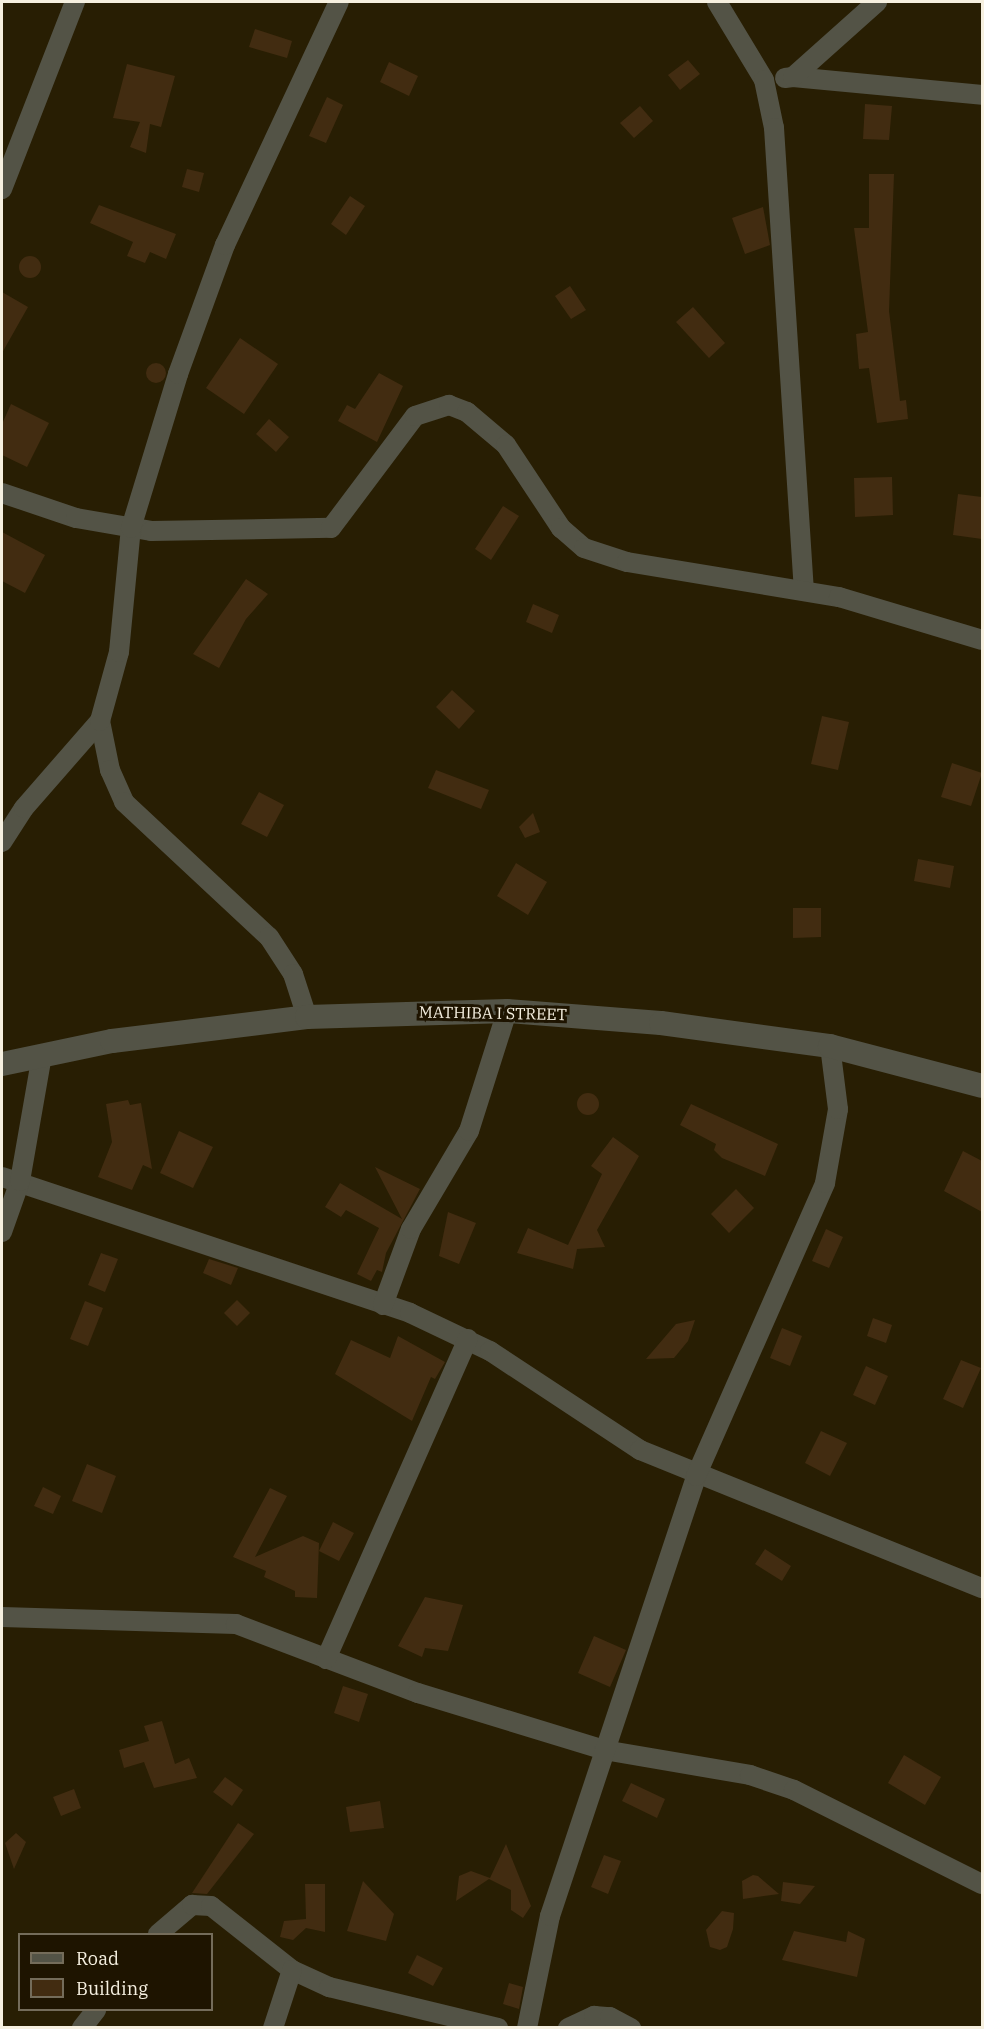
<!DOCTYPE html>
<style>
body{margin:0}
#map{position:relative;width:984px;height:2029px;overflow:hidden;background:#281e03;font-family:"IBM Plex Serif",serif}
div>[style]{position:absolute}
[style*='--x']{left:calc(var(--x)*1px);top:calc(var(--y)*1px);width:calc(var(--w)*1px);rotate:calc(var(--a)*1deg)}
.building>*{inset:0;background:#422c11}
.round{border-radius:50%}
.minor>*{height:20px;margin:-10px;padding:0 10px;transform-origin:10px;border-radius:10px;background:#535346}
.tertiary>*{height:24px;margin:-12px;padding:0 12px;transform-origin:12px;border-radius:12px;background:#535346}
span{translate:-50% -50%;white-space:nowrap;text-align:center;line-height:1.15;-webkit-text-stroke:6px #1e1400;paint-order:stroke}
.street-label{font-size:16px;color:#f6f0e0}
.frame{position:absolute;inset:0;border:3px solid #f6f0e0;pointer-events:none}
.legend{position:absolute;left:18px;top:1933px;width:195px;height:78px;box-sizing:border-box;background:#1e1400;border:2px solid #746c5a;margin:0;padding:8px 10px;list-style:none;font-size:18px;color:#f6f0e0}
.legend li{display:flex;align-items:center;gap:12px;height:30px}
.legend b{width:30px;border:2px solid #746c5a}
</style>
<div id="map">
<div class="building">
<div style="clip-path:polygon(255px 29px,292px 41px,287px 58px,249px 47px)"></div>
<div style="clip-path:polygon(688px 60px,700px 74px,680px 90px,668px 75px)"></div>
<div style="clip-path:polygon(389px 62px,418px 76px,409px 96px,380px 82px)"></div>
<div style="clip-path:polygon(127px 64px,175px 76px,161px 127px,150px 124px,146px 153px,130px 147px,140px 122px,113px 118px)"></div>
<div style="clip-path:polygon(327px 97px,343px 105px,326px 143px,309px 136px)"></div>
<div style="clip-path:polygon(865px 104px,892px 106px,889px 140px,863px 139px)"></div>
<div style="clip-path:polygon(640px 106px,653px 121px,634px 138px,620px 123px)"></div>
<div style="clip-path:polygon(187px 169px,204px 173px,199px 192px,182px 187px)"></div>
<div style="clip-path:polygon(869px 174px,894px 174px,889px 311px,900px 401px,906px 400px,908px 419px,877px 423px,869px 368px,859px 369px,856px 334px,868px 332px,854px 228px,869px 228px)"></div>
<div style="clip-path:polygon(350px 196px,365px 206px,346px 235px,331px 224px)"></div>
<div style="clip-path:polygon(99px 205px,176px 234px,166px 259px,150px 252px,145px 263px,127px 256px,133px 242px,90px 223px)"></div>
<div style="clip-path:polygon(763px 207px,770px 245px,745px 254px,732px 218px)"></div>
<div class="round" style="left:19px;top:256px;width:22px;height:22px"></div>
<div style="clip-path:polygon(570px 286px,586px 310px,571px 319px,555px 296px)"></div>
<div style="clip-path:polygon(2px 292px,28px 307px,2px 353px)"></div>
<div style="clip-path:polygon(693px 307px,725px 343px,709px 358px,676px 322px)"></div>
<div style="clip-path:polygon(240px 338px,278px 364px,244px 414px,206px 388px)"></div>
<div class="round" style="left:146px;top:363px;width:20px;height:20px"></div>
<div style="clip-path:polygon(379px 373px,403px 386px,377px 442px,338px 421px,347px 405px,355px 409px)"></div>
<div style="clip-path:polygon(11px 404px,49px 423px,27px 467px,2px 455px,2px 424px)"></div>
<div style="clip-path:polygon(269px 419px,289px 437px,276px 452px,256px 434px)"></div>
<div style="clip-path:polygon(892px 477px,893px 515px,855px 517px,854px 478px)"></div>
<div style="clip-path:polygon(958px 494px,982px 497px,982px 539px,953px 535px)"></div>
<div style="clip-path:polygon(503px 506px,519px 516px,491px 560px,475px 549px)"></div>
<div style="clip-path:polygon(2px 532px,45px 555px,25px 593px,2px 581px)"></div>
<div style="clip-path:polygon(246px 579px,268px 594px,246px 619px,219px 668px,193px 654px)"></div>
<div style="clip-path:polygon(533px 604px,559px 615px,552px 633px,526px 622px)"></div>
<div style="clip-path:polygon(452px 690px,475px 711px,459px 729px,436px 707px)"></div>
<div style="clip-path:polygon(822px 716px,849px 722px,838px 770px,811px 764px)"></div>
<div style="clip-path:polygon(952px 763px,982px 773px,971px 806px,941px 797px)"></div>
<div style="clip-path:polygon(436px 770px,489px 790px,481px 809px,428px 788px)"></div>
<div style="clip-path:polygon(259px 792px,284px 805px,267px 837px,241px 824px)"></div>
<div style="clip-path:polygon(533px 813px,540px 832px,525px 838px,519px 827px)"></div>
<div style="clip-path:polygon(918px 859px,954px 866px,950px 888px,914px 881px)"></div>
<div style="clip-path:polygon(516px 863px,547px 882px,528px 915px,497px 896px)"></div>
<div style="clip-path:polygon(793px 908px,821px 908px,821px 937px,793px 938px)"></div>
<div class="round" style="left:577px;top:1093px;width:22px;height:22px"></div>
<div style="clip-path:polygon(128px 1100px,130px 1105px,141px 1103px,152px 1169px,143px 1165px,132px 1190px,98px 1177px,112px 1142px,106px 1104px)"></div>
<div style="clip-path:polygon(691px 1104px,778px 1144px,765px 1176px,722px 1158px,714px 1150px,716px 1144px,680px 1125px)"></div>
<div style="clip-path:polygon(179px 1131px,213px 1147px,193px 1188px,160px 1173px)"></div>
<div style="clip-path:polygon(613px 1137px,639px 1156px,597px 1230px,605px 1247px,577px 1249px,573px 1269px,517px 1253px,528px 1228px,568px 1245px,602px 1174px,591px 1166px)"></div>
<div style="clip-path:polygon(963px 1151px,982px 1161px,982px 1212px,944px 1191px)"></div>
<div style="clip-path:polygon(375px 1167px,420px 1189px,386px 1253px,382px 1272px,377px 1270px,371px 1281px,357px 1274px,379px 1228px,346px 1210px,341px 1217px,325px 1207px,340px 1183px,402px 1219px)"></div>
<div style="clip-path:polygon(736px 1189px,754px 1208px,729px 1233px,711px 1214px)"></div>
<div style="clip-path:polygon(448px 1212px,476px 1223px,459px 1264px,439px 1256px)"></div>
<div style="clip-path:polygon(826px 1229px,843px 1237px,829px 1268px,812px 1261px)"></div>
<div style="clip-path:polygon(101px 1253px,118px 1259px,105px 1292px,88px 1285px)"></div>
<div style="clip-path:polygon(209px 1259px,238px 1268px,231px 1285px,203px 1273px)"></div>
<div style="clip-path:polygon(237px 1300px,250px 1313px,237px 1326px,224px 1313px)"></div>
<div style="clip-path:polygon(85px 1301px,103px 1308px,88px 1346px,70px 1339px)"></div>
<div style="clip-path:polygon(873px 1318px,892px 1325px,886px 1343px,867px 1336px)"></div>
<div style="clip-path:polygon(695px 1320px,688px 1341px,674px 1358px,646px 1359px,676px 1324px)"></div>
<div style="clip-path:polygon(782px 1328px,802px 1336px,790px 1366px,770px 1358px)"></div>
<div style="clip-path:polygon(398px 1336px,445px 1362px,435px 1379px,431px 1377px,412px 1421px,335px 1374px,351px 1340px,390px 1358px)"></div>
<div style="clip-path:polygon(961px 1360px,981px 1368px,963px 1408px,943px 1399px)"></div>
<div style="clip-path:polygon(866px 1366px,888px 1376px,875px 1405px,853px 1395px)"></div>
<div style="clip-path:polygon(821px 1431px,847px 1443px,830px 1476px,805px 1463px)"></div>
<div style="clip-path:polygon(87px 1464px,116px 1476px,102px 1513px,72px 1501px)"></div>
<div style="clip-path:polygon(43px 1487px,61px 1496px,53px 1514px,34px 1506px)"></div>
<div style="clip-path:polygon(270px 1488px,287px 1496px,255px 1557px,303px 1536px,319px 1543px,317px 1598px,295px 1597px,295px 1591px,264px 1577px,266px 1571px,233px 1557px)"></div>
<div style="clip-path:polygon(333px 1522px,354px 1533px,339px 1561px,319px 1551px)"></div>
<div style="clip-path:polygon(765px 1549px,791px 1566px,782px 1581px,755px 1564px)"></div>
<div style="clip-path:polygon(425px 1597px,463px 1605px,448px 1651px,425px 1648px,422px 1657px,398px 1646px)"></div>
<div style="clip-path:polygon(594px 1636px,626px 1650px,610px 1687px,578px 1673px)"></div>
<div style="clip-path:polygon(343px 1686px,368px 1694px,359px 1722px,334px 1713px)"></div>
<div style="clip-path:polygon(162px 1721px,175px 1764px,189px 1758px,197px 1778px,154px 1788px,144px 1762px,124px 1768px,119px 1750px,149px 1741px,144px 1726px)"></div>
<div style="clip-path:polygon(904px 1755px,941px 1777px,925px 1805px,888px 1783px)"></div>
<div style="clip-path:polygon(225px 1777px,243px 1790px,232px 1806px,213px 1792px)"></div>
<div style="clip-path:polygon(631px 1783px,665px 1799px,657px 1818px,622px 1801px)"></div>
<div style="clip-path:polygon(74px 1789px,81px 1808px,61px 1816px,53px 1797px)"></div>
<div style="clip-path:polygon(380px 1801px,384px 1828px,350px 1832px,346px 1807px)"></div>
<div style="clip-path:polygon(238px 1823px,254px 1834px,207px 1894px,192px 1893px)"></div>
<div style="clip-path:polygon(16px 1833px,26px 1842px,14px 1869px,5px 1843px)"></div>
<div style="clip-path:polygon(506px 1844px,531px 1906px,523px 1918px,511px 1910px,511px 1890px,489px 1879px,456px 1901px,459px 1876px,471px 1871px,490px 1878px)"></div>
<div style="clip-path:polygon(604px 1855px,621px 1861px,608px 1894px,591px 1887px)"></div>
<div style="clip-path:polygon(753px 1875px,758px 1876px,779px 1894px,743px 1899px,742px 1881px)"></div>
<div style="clip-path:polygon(363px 1881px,394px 1914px,386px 1941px,347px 1931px)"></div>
<div style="clip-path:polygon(783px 1882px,815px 1886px,800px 1904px,781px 1901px)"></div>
<div style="clip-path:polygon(305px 1884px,325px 1884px,325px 1932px,306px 1928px,293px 1940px,280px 1937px,284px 1921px,306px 1919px)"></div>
<div style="clip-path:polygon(722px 1911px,734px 1913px,733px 1929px,727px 1947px,720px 1950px,710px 1947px,706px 1930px)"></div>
<div style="clip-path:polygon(794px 1931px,846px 1942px,848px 1931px,865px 1939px,857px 1977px,782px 1960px)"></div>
<div style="clip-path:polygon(417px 1955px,443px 1968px,433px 1986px,408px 1973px)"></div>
<div style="clip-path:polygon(509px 1983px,523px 1987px,519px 2009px,503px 2004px)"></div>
</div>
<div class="minor">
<div style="--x:717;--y:2;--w:91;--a:58.9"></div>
<div style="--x:764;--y:80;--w:49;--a:78.2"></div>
<div style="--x:774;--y:128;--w:462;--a:86.3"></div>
<div style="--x:793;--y:77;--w:190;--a:5.4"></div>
<div style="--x:785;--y:78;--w:8;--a:-7"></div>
<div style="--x:793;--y:77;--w:113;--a:-41.8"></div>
<div style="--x:2;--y:189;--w:201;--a:-68.7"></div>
<div style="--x:2;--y:493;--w:78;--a:18.7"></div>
<div style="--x:76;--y:518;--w:76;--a:9.8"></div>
<div style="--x:151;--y:531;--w:180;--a:-1"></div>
<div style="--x:331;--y:528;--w:140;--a:-53.1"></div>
<div style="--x:415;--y:416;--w:36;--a:-18"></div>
<div style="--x:449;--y:405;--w:19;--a:21"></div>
<div style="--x:467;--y:412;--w:51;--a:40.2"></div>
<div style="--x:506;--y:445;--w:100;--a:56.5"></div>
<div style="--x:561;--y:528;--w:30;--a:41"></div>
<div style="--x:584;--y:548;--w:45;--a:18"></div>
<div style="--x:627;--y:562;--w:215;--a:9.4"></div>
<div style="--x:839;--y:597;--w:149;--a:16.7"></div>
<div style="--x:100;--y:721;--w:50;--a:78.5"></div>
<div style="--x:110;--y:770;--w:35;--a:66"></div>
<div style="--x:124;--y:802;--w:198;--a:43"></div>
<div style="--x:269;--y:937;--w:44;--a:57"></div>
<div style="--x:293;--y:974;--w:45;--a:72"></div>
<div style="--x:2;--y:842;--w:40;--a:-57.1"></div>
<div style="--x:24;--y:808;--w:116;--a:-48.9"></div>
<div style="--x:100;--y:721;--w:72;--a:-74.6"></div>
<div style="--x:119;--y:652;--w:125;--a:-84.5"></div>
<div style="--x:131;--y:528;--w:161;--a:-73"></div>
<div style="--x:178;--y:374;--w:137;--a:-70"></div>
<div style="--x:225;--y:245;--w:268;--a:-64.9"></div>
<div style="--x:2;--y:1177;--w:430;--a:18.4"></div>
<div style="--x:410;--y:1313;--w:89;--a:25.4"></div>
<div style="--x:490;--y:1351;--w:180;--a:33.4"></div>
<div style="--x:640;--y:1450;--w:369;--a:22"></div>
<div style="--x:2;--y:1232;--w:54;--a:-70.6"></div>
<div style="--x:20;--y:1181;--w:128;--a:-80.1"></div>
<div style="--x:383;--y:1305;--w:81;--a:-69.8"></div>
<div style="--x:411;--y:1229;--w:114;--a:-59.4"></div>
<div style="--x:469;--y:1131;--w:126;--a:-72.4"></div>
<div style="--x:2;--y:1617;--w:234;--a:1.7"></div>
<div style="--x:236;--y:1624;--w:195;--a:20.8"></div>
<div style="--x:418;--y:1693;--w:195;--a:17"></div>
<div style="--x:604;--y:1750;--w:148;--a:9.7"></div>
<div style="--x:750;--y:1775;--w:46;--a:18.8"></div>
<div style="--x:794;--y:1790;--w:210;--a:26.6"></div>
<div style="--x:326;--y:1659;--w:350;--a:-66.1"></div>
<div style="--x:158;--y:1934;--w:45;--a:-40.5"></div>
<div style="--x:192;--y:1905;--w:19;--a:3"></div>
<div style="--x:211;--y:1906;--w:103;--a:38.3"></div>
<div style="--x:292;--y:1970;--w:41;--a:24.7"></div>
<div style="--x:329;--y:1987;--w:174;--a:13.6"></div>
<div style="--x:82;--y:2028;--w:23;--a:-52"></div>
<div style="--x:273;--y:2028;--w:61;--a:-71.9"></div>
<div style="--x:527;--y:2028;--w:114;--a:-78.4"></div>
<div style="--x:550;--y:1916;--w:464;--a:-71.6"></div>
<div style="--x:696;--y:1476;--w:320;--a:-66.2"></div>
<div style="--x:825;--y:1183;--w:75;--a:-80"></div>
<div style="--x:838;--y:1109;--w:64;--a:-97.2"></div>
<div style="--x:568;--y:2028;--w:29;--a:-25"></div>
<div style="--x:594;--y:2016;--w:16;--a:4"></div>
<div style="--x:610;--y:2017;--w:24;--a:28"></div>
</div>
<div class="tertiary">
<div style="--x:2;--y:1064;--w:112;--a:-11.8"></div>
<div style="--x:112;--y:1041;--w:196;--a:-7"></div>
<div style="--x:307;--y:1017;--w:200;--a:-1.7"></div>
<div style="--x:507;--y:1011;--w:154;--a:4.5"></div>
<div style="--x:661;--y:1023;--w:171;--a:7.8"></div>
<div style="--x:830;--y:1046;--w:157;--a:14.7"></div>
</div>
<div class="street-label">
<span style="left:493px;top:1013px;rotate:1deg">MATHIBA I STREET</span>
</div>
<div class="frame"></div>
<ul class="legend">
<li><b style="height:8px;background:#535346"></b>Road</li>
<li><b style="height:16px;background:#422c11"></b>Building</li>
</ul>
</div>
